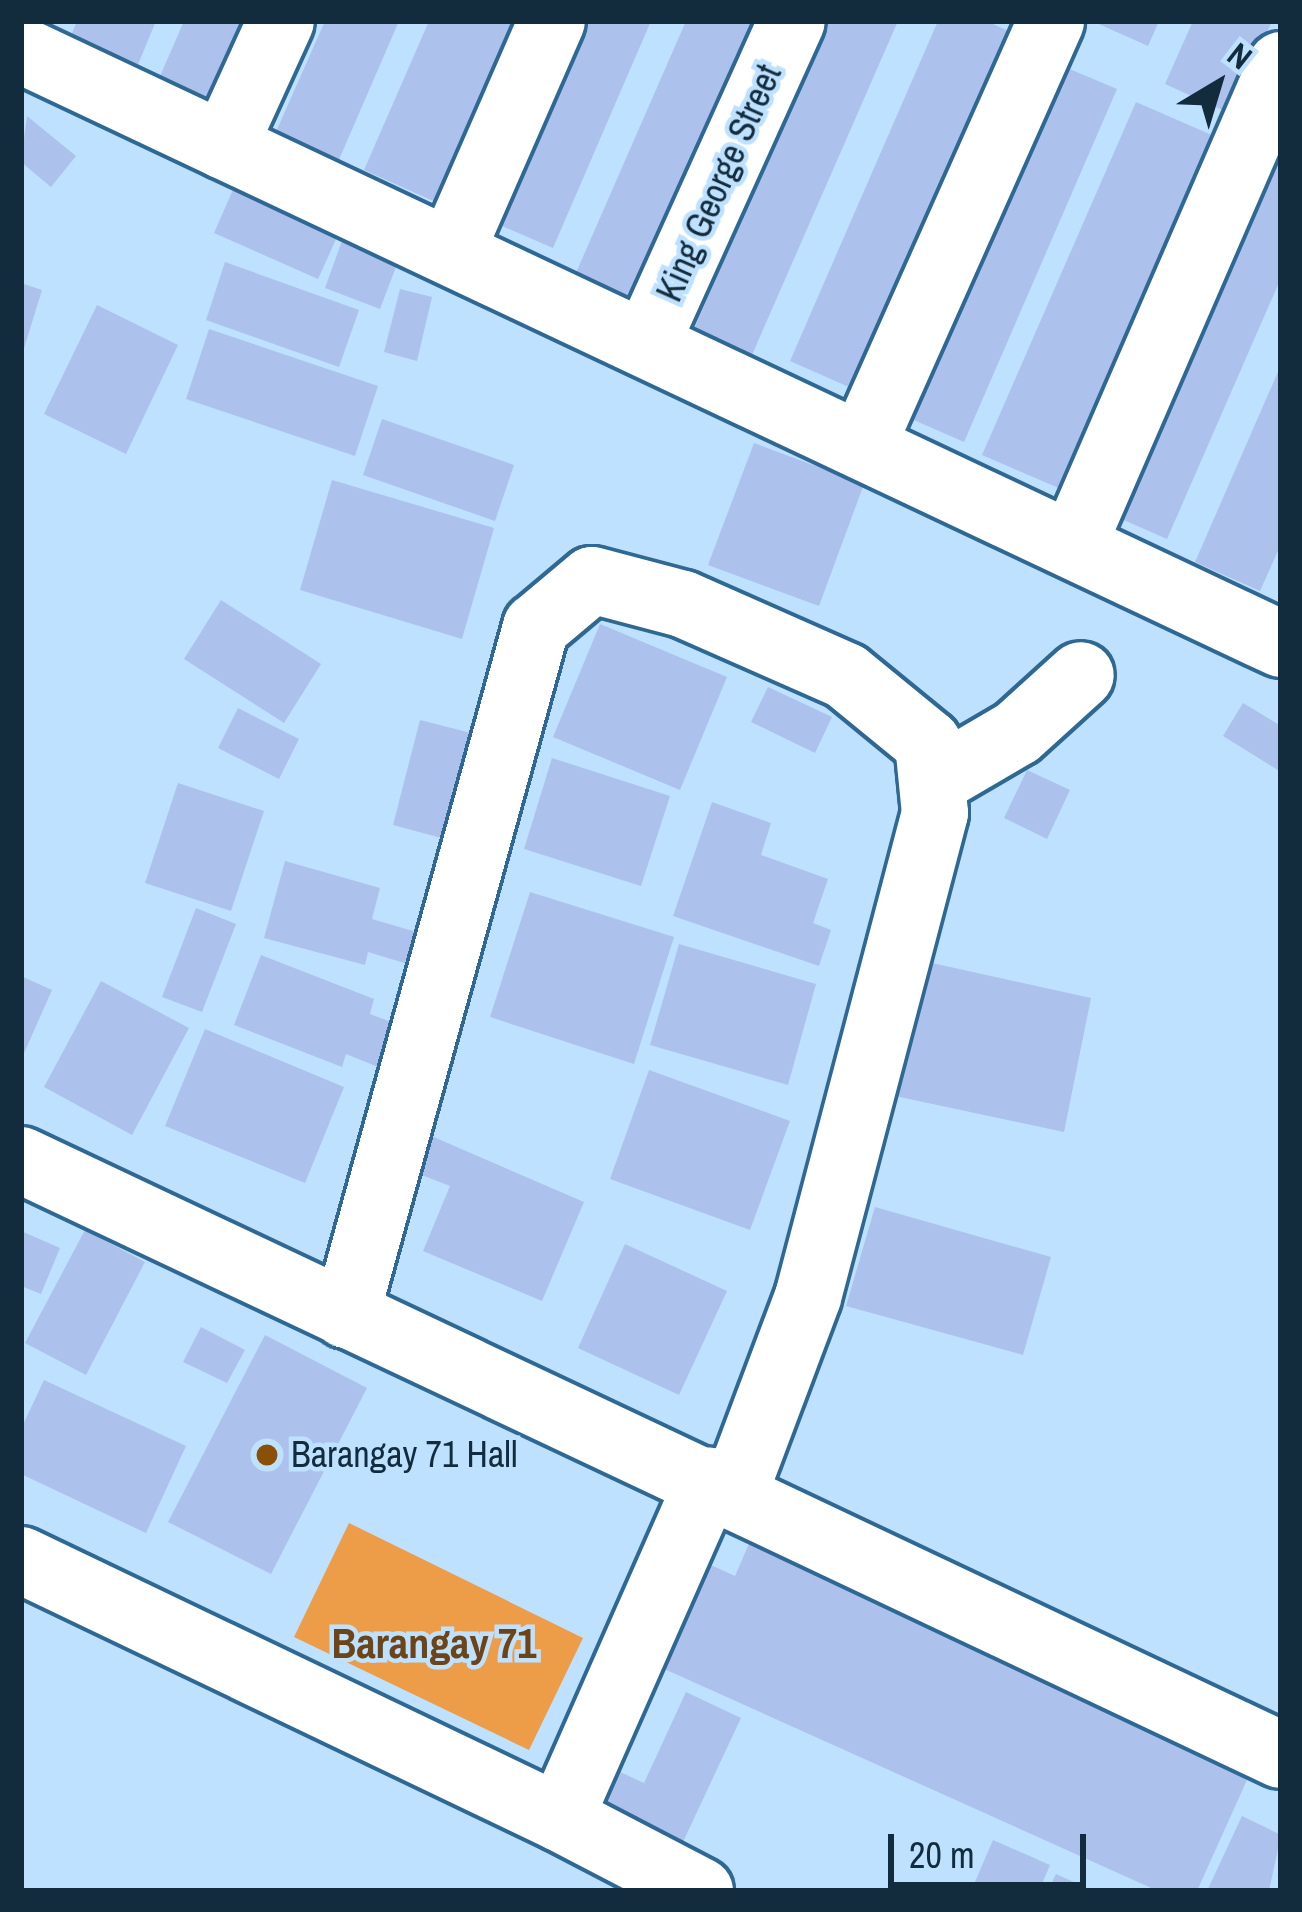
<!DOCTYPE html>
<style>
body{margin:0}
#map{position:relative;width:1302px;height:1912px;overflow:hidden;background:#bde1fe;font-family:"Archivo Narrow",sans-serif}
div>[style]{position:absolute}
[style*='--x']{left:calc(var(--x)*1px);top:calc(var(--y)*1px);width:calc(var(--w)*1px);rotate:calc(var(--a)*1deg)}
.green>*{inset:0;background:#ed9c48}
.building>*{inset:0;background:#acc2ed}
.roads{filter:drop-shadow(3px 0 #2e6893) drop-shadow(-3px 0 #2e6893) drop-shadow(0 3px #2e6893) drop-shadow(0 -3px #2e6893)}
.minor>*{height:66px;margin:-33px;padding:0 33px;transform-origin:33px;border-radius:33px;background:#fff}
.dots>*{width:33px;height:33px;translate:-50% -50%;box-sizing:border-box;border:6px solid #bde1fe;border-radius:50%}
span{translate:-50% -50%;white-space:nowrap;text-align:center;line-height:1.15;-webkit-text-stroke:9px #bde1fe;paint-order:stroke}
.street-label{font-size:36px;color:#122b3d}
.poi-label{font-size:36px;color:#122b3d}
.left{translate:0 -50%;text-align:left}
.quarter-label{font-size:42px;color:#6c4418;font-weight:700}
.frame{position:absolute;inset:0;border:24px solid #122b3d;pointer-events:none}
.north{position:absolute;left:1158px;top:24px;width:120px;height:120px;-webkit-text-stroke:9px #bde1fe;paint-order:stroke;rotate:38deg;font-size:33px;font-weight:700;line-height:48px;text-align:center;color:#122b3d}
.north::after{content:'';display:block;margin:auto;width:42px;height:54px;background:#122b3d;clip-path:polygon(50% 0,100% 100%,50% 72%,0 100%)}
.scale{position:absolute;left:888px;top:1834px;width:198px;height:54px;box-sizing:border-box;border:6px solid #122b3d;border-top:0;padding-left:15px;font-size:36px;line-height:42px;white-space:nowrap;color:#122b3d;-webkit-text-stroke:9px #bde1fe;paint-order:stroke}
</style>
<div id="map">
<div class="green">
<div style="clip-path:polygon(349px 1523px,583px 1638px,529px 1750px,294px 1637px)"></div>
</div>
<div class="building">
<div style="clip-path:polygon(77px 21px,156px 21px,137px 67px,70px 38px)"></div>
<div style="clip-path:polygon(184px 21px,255px 21px,216px 109px,157px 83px)"></div>
<div style="clip-path:polygon(325px 21px,399px 21px,338px 162px,275px 134px)"></div>
<div style="clip-path:polygon(429px 21px,519px 21px,440px 204px,364px 170px)"></div>
<div style="clip-path:polygon(574px 21px,651px 21px,553px 248px,488px 220px)"></div>
<div style="clip-path:polygon(686px 21px,754px 21px,632px 300px,575px 275px)"></div>
<div style="clip-path:polygon(828px 21px,898px 21px,752px 355px,694px 329px)"></div>
<div style="clip-path:polygon(938px 21px,986px 21px,1024px 38px,869px 396px,790px 361px)"></div>
<div style="clip-path:polygon(1092px 21px,1159px 21px,1148px 46px)"></div>
<div style="clip-path:polygon(1193px 21px,1272px 21px,1231px 114px,1165px 84px)"></div>
<div style="clip-path:polygon(1060px 65px,1117px 89px,964px 442px,907px 417px)"></div>
<div style="clip-path:polygon(1136px 102px,1221px 139px,1068px 492px,982px 455px)"></div>
<div style="clip-path:polygon(27px 116px,76px 156px,51px 187px,21px 162px)"></div>
<div style="clip-path:polygon(1267px 153px,1281px 159px,1281px 278px,1167px 539px,1110px 514px)"></div>
<div style="clip-path:polygon(243px 167px,347px 215px,318px 279px,214px 233px)"></div>
<div style="clip-path:polygon(343px 238px,399px 259px,380px 309px,325px 288px)"></div>
<div style="clip-path:polygon(225px 262px,359px 310px,339px 367px,206px 320px)"></div>
<div style="clip-path:polygon(21px 283px,42px 290px,22px 355px,21px 355px)"></div>
<div style="clip-path:polygon(400px 289px,432px 297px,417px 361px,384px 352px)"></div>
<div style="clip-path:polygon(97px 305px,178px 345px,126px 454px,44px 414px)"></div>
<div style="clip-path:polygon(209px 329px,378px 386px,355px 456px,186px 399px)"></div>
<div style="clip-path:polygon(1281px 365px,1281px 544px,1260px 591px,1195px 562px)"></div>
<div style="clip-path:polygon(382px 419px,514px 465px,495px 521px,363px 475px)"></div>
<div style="clip-path:polygon(754px 443px,864px 484px,819px 606px,708px 565px)"></div>
<div style="clip-path:polygon(332px 480px,494px 528px,462px 639px,300px 590px)"></div>
<div style="clip-path:polygon(221px 600px,321px 664px,284px 723px,184px 659px)"></div>
<div style="clip-path:polygon(600px 624px,727px 677px,680px 790px,553px 737px)"></div>
<div style="clip-path:polygon(768px 687px,832px 717px,815px 753px,751px 722px)"></div>
<div style="clip-path:polygon(1243px 703px,1281px 726px,1281px 772px,1223px 736px)"></div>
<div style="clip-path:polygon(238px 708px,299px 739px,279px 779px,218px 748px)"></div>
<div style="clip-path:polygon(420px 720px,475px 734px,449px 840px,393px 825px)"></div>
<div style="clip-path:polygon(552px 758px,670px 796px,641px 886px,524px 849px)"></div>
<div style="clip-path:polygon(1027px 770px,1070px 790px,1047px 839px,1004px 818px)"></div>
<div style="clip-path:polygon(178px 783px,264px 811px,231px 911px,145px 883px)"></div>
<div style="clip-path:polygon(712px 802px,771px 823px,761px 855px,828px 879px,813px 923px,831px 930px,819px 966px,673px 916px)"></div>
<div style="clip-path:polygon(285px 861px,380px 888px,372px 919px,420px 933px,411px 965px,368px 952px,365px 965px,264px 938px)"></div>
<div style="clip-path:polygon(530px 892px,674px 937px,634px 1064px,490px 1017px)"></div>
<div style="clip-path:polygon(196px 908px,236px 924px,202px 1012px,162px 997px)"></div>
<div style="clip-path:polygon(679px 944px,816px 984px,788px 1085px,650px 1045px)"></div>
<div style="clip-path:polygon(261px 955px,374px 999px,370px 1014px,399px 1025px,383px 1069px,346px 1054px,342px 1067px,234px 1025px)"></div>
<div style="clip-path:polygon(923px 961px,1091px 998px,1064px 1132px,895px 1096px)"></div>
<div style="clip-path:polygon(21px 976px,52px 990px,21px 1060px)"></div>
<div style="clip-path:polygon(101px 981px,189px 1028px,132px 1135px,44px 1087px)"></div>
<div style="clip-path:polygon(205px 1029px,344px 1087px,305px 1183px,165px 1126px)"></div>
<div style="clip-path:polygon(649px 1070px,790px 1121px,750px 1230px,610px 1179px)"></div>
<div style="clip-path:polygon(429px 1135px,584px 1202px,542px 1301px,423px 1251px,450px 1186px,414px 1172px)"></div>
<div style="clip-path:polygon(875px 1207px,1051px 1257px,1023px 1355px,846px 1306px)"></div>
<div style="clip-path:polygon(85px 1230px,145px 1262px,86px 1375px,25px 1343px)"></div>
<div style="clip-path:polygon(21px 1231px,60px 1248px,41px 1294px,21px 1286px)"></div>
<div style="clip-path:polygon(625px 1244px,727px 1291px,679px 1395px,578px 1348px)"></div>
<div style="clip-path:polygon(201px 1327px,245px 1350px,227px 1383px,183px 1362px)"></div>
<div style="clip-path:polygon(265px 1335px,367px 1388px,271px 1574px,168px 1522px)"></div>
<div style="clip-path:polygon(44px 1380px,186px 1446px,146px 1533px,21px 1474px,21px 1429px)"></div>
<div style="clip-path:polygon(751px 1539px,1251px 1771px,1197px 1891px,1158px 1891px,642px 1659px,689px 1555px,735px 1576px)"></div>
<div style="clip-path:polygon(686px 1692px,741px 1718px,683px 1842px,592px 1798px,607px 1766px,644px 1783px)"></div>
<div style="clip-path:polygon(1242px 1816px,1281px 1835px,1269px 1891px,1207px 1891px)"></div>
<div style="clip-path:polygon(993px 1840px,1050px 1865px,1039px 1891px,971px 1891px)"></div>
<div style="clip-path:polygon(1056px 1874px,1094px 1891px,1048px 1891px)"></div>
</div>
<div class="roads">
<div class="minor">
<div style="--x:21;--y:50;--w:1393;--a:25.24"></div>
<div style="--x:224;--y:146;--w:137;--a:-65.5"></div>
<div style="--x:451;--y:252;--w:252;--a:-66.4"></div>
<div style="--x:646;--y:344;--w:354;--a:-65.7"></div>
<div style="--x:862;--y:446;--w:465;--a:-66"></div>
<div style="--x:1073;--y:545;--w:523;--a:-66.57"></div>
<div style="--x:933;--y:782;--w:97;--a:-30.3"></div>
<div style="--x:1017;--y:733;--w:86;--a:-42.2"></div>
<div style="--x:21;--y:1160;--w:1393;--a:25.28"></div>
<div style="--x:346;--y:1315;--w:714;--a:-74.56"></div>
<div style="--x:536;--y:627;--w:73;--a:-40"></div>
<div style="--x:592;--y:580;--w:94;--a:14.8"></div>
<div style="--x:683;--y:604;--w:178;--a:23.8"></div>
<div style="--x:846;--y:676;--w:106;--a:39.3"></div>
<div style="--x:928;--y:743;--w:70;--a:84.3"></div>
<div style="--x:935;--y:813;--w:500;--a:104.7"></div>
<div style="--x:808;--y:1297;--w:207;--a:110.6"></div>
<div style="--x:21;--y:1560;--w:598;--a:25.58"></div>
<div style="--x:700;--y:1891;--w:158;--a:-152.5"></div>
<div style="--x:560;--y:1818;--w:369;--a:-66.2"></div>
</div>
</div>
<div class="dots">
<div style="left:267px;top:1455px;background:#8a5007"></div>
</div>
<div class="street-label">
<span style="left:719px;top:183px;rotate:-66deg">King George Street</span>
</div>
<div class="poi-label">
<span class="left" style="left:291px;top:1455px">Barangay 71 Hall</span>
</div>
<div class="quarter-label">
<span style="left:434px;top:1643px">Barangay 71</span>
</div>
<div class="frame"></div>
<div class="north">N</div>
<div class="scale">20 m</div>
</div>
